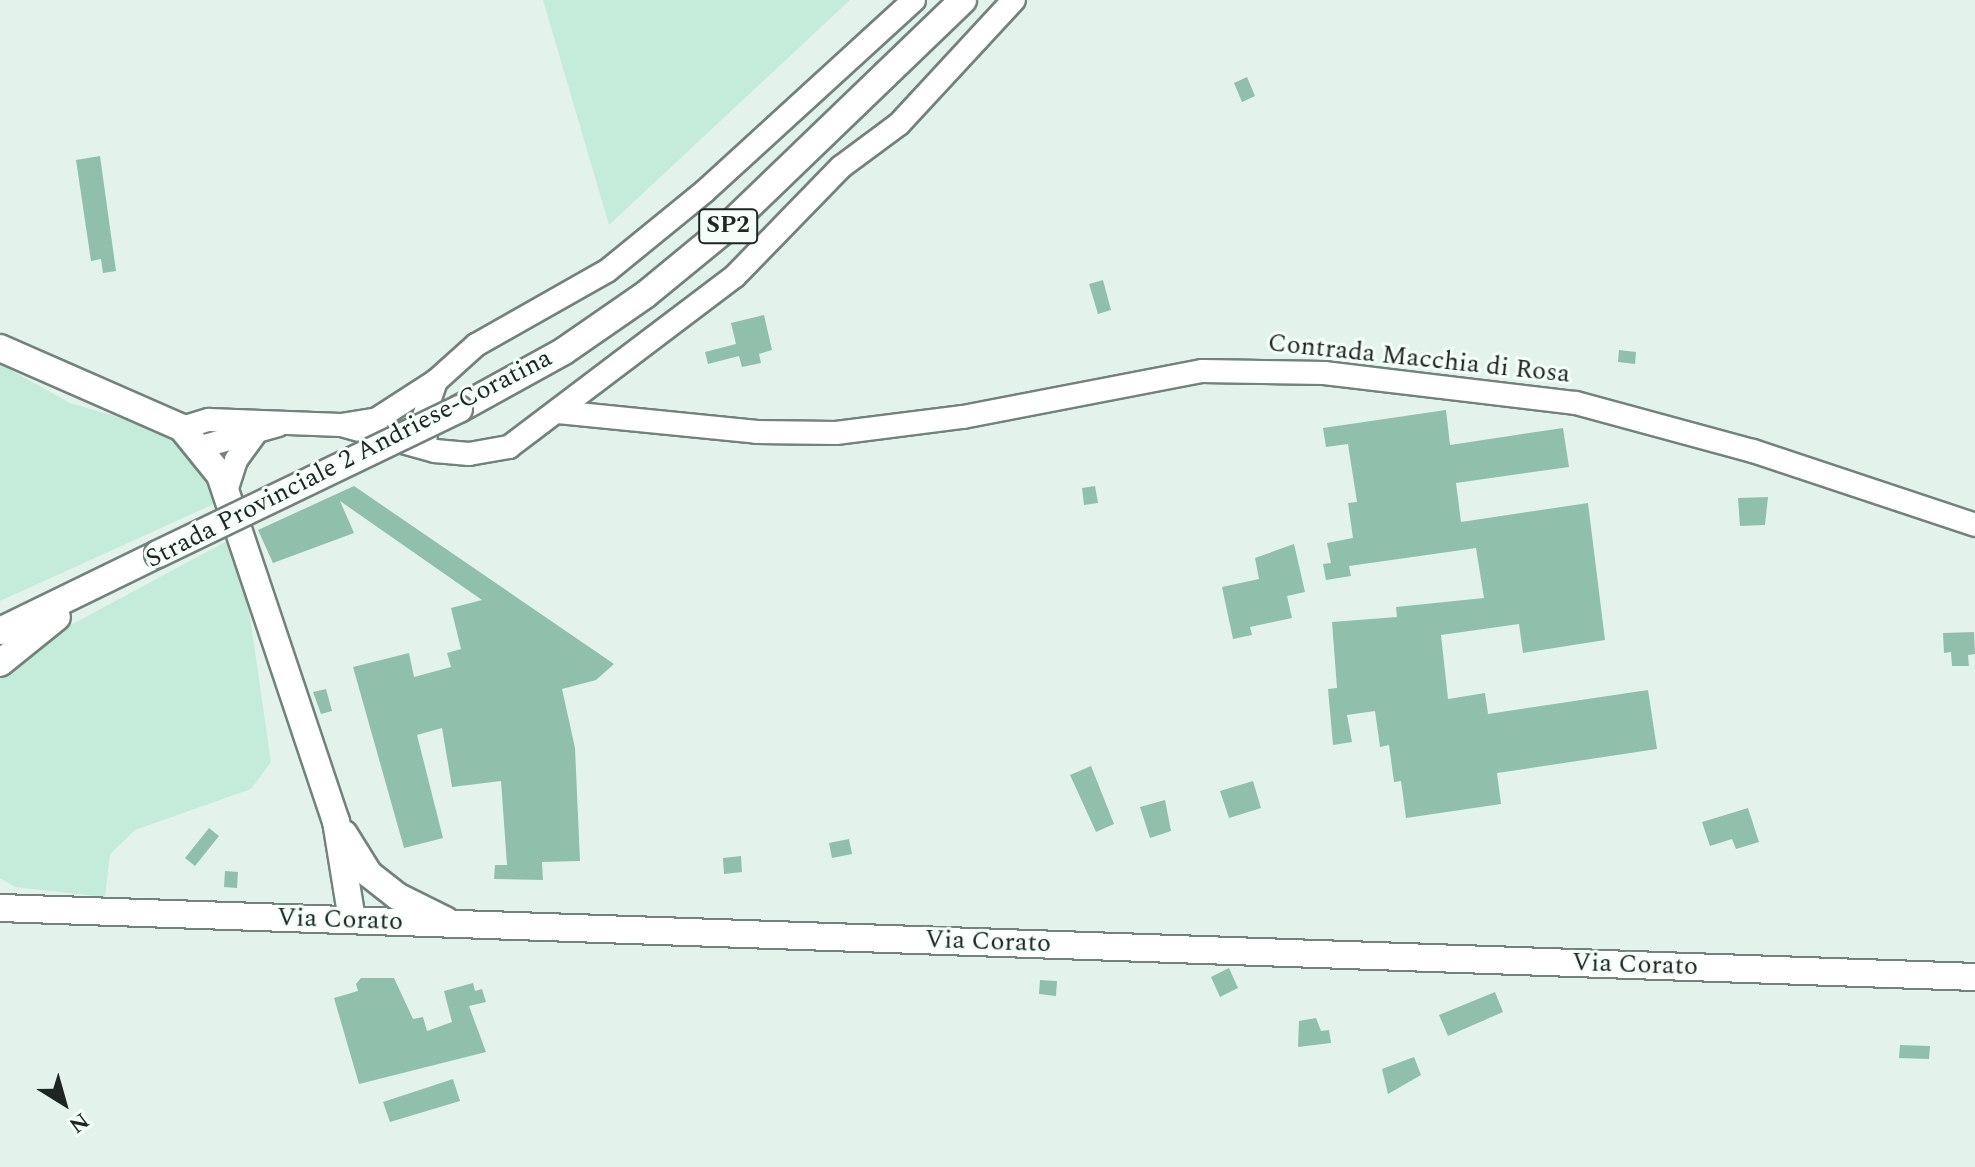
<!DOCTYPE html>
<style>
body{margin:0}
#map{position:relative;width:1975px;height:1167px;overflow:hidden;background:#e3f3ec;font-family:Spectral,serif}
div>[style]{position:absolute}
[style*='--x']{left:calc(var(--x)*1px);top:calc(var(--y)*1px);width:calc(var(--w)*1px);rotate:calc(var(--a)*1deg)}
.green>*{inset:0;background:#c5ebda}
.building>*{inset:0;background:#90bfab}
.roads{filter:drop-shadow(2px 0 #73827b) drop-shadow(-2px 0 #73827b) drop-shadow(0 2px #73827b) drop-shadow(0 -2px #73827b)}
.minor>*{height:22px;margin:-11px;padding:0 11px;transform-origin:11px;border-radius:11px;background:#fff}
.major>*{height:26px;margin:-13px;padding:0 13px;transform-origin:13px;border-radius:13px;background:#fff}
.bridges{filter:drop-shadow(2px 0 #73827b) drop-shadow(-2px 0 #73827b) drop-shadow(0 2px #73827b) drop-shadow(0 -2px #73827b)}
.major-bridge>*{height:26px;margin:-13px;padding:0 13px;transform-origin:13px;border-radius:13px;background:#fff}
span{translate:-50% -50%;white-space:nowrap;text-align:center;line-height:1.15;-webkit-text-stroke:6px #f5fffa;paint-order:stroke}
.shield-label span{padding:2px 6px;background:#f5fffa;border:2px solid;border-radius:6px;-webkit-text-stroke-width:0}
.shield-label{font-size:24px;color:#1f2522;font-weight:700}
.street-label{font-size:26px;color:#1f2522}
.north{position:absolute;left:24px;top:1063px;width:80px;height:80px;-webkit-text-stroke:6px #f5fffa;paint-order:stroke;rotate:143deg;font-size:22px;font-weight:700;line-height:32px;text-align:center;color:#1f2522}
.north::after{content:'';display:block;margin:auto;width:28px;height:36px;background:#1f2522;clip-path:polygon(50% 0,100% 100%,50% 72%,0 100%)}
</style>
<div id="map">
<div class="green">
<div style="clip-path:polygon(543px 0,850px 0,609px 225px)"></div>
<div style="clip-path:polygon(0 364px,70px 403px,165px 431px,200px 462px,216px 503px,0 601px)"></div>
<div style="clip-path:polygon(227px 541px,245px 583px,271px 762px,251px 789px,135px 830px,110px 854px,105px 897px,15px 887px,0 878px,0 669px,15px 655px)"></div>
</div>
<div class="building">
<div style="clip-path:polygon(1247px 77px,1255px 96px,1242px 102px,1234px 83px)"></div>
<div style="clip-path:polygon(100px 156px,116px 271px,103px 273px,101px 259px,91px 261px,76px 160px)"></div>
<div style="clip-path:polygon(1103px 280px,1111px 310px,1098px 314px,1089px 284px)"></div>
<div style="clip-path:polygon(764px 315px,772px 350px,759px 354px,761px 363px,742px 367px,739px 356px,708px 364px,705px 352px,736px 344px,731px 323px)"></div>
<div style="clip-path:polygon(1619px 350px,1636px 352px,1635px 364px,1618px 362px)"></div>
<div style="clip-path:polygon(1446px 410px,1450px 445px,1563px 428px,1569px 467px,1456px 483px,1461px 522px,1588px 503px,1605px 640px,1523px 653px,1519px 624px,1441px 635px,1448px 699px,1485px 693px,1488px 714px,1648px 690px,1657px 749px,1497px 773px,1501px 804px,1406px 818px,1401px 781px,1394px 782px,1389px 745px,1380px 747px,1375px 711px,1347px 715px,1352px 742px,1333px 745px,1328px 689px,1337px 688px,1332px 622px,1397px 617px,1396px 607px,1484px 598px,1476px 548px,1349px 566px,1351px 576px,1326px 580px,1323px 564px,1331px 563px,1327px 543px,1353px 538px,1348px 503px,1357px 502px,1348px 444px,1326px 447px,1323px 428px)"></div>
<div style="clip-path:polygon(354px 486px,614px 664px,596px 680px,562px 689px,575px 748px,580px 861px,542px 862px,543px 880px,494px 879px,495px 865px,507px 865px,501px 781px,452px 787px,442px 728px,417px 735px,443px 838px,404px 848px,353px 667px,409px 653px,414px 677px,451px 667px,447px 653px,461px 649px,451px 608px,482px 600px,340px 501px,354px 533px,273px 563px,258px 530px)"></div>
<div style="clip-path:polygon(1095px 486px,1098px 503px,1084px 505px,1082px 488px)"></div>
<div style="clip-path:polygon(1768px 497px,1765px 525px,1740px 526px,1738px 498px)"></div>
<div style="clip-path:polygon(1294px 544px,1305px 592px,1287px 596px,1292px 618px,1250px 627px,1252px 635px,1233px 639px,1222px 587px,1259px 579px,1255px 558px)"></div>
<div style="clip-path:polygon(1974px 632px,1975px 654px,1968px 655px,1969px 666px,1952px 666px,1951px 652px,1944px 653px,1943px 633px)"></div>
<div style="clip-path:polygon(326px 689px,332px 711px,321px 714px,313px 692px)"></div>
<div style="clip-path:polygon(1091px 766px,1114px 824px,1096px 832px,1070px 775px)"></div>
<div style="clip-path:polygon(1253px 781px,1261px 808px,1229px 818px,1220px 791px)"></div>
<div style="clip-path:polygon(1165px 800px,1171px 831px,1150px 838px,1140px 807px)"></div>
<div style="clip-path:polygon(1748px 808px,1759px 842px,1736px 849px,1732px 839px,1710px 846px,1702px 822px)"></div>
<div style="clip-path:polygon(209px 828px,219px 836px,195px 866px,185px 858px)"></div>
<div style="clip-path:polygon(849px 839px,852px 854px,832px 858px,829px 843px)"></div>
<div style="clip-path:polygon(741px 856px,742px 872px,724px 874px,723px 858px)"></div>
<div style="clip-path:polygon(225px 871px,238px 872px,237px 888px,224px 887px)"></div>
<div style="clip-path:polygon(1229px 968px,1238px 988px,1220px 997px,1211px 977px)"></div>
<div style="clip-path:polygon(361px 978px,394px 978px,413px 1019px,423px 1017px,427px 1031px,452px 1022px,444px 991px,473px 983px,475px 991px,482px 989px,486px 1002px,469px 1006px,486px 1052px,359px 1084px,334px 998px,358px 991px,356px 984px)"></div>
<div style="clip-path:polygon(1040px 980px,1057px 981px,1056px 996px,1039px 994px)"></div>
<div style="clip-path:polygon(1495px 992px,1503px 1012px,1448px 1036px,1439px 1015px)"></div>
<div style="clip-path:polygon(1316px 1018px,1321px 1031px,1329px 1030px,1331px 1043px,1298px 1047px,1299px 1021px)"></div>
<div style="clip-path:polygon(1900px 1045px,1930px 1046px,1929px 1059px,1899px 1058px)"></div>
<div style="clip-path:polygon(1414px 1057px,1421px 1075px,1388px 1094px,1382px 1069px)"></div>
<div style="clip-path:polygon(453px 1079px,460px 1101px,390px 1122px,383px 1102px)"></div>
</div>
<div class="roads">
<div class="minor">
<div style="--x:558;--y:412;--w:200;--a:5.7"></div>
<div style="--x:757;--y:432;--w:79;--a:0.7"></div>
<div style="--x:836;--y:433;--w:128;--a:-7.2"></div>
<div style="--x:963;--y:417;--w:243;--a:-10.9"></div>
<div style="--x:1202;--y:371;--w:122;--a:0.9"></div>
<div style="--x:1324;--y:373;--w:254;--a:6.8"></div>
<div style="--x:1576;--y:403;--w:183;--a:15.2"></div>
<div style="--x:1753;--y:451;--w:234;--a:18.4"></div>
<div style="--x:341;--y:425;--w:98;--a:15.5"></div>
<div style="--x:435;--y:451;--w:34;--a:5"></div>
<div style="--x:469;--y:454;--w:41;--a:-9.9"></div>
<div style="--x:509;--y:447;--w:283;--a:-37.1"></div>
<div style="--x:735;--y:276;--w:152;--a:-45.8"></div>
<div style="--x:841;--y:167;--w:72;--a:-36.6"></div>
<div style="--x:899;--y:124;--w:169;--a:-47.2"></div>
<div style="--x:182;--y:428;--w:28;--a:-17"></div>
<div style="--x:209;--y:420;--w:132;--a:2.2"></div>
<div style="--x:341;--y:425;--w:36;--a:-9"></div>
<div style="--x:377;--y:419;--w:70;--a:-32.8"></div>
<div style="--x:426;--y:436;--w:10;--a:-127"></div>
<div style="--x:420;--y:428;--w:50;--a:-71.2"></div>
<div style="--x:436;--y:381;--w:54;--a:-42"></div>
<div style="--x:476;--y:345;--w:150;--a:-29.5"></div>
<div style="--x:607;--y:271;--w:127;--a:-39.2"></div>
<div style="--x:705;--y:191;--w:283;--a:-42.4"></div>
<div style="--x:201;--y:447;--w:80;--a:-15.9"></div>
<div style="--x:226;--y:491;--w:33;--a:-72"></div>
<div style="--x:236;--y:460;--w:31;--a:-54"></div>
</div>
<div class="major">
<div style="--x:0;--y:348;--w:199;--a:23.7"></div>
<div style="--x:182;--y:428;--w:60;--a:51"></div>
<div style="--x:220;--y:475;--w:365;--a:71.5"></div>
<div style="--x:336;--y:821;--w:100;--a:80.8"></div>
<div style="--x:459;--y:409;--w:120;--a:-28.9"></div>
<div style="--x:564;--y:351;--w:98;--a:-34.7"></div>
<div style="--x:645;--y:295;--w:101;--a:-39.4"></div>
<div style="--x:723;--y:231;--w:333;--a:-43.9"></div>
<div style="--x:0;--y:631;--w:176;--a:-26"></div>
<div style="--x:0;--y:663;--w:73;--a:-38.9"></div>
<div style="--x:344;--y:834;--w:47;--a:58"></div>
<div style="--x:369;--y:874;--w:36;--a:38"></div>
<div style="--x:397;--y:896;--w:54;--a:26.6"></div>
<div style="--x:0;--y:908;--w:1976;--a:2"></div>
</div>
</div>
<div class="bridges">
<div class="major-bridge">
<div style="--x:158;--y:554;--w:334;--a:-25.7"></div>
</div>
</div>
<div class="shield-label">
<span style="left:728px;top:226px">SP2</span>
</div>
<div class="street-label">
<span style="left:1419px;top:359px;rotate:6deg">Contrada Macchia di Rosa</span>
<span style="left:349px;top:459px;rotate:-27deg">Strada Provinciale 2 Andriese-Coratina</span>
<span style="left:340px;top:920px;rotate:2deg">Via Corato</span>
<span style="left:988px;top:942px;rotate:2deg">Via Corato</span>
<span style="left:1635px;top:965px;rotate:2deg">Via Corato</span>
</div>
<div class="north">N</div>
</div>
